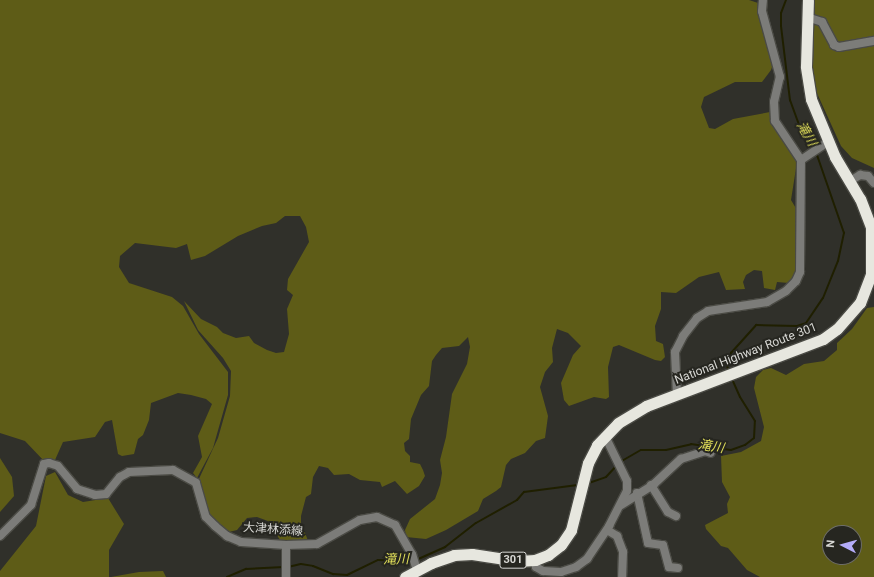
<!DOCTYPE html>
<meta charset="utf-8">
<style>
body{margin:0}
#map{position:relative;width:874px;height:577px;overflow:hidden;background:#30302a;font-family:Roboto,"Noto Sans JP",sans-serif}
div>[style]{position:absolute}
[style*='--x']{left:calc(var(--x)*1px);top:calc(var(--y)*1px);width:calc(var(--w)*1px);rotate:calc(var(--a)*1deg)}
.green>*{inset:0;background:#5e5c17}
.stream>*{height:2px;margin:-1px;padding:0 1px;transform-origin:1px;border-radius:1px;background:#1f1f00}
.roads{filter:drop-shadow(1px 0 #4b4b45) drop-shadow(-1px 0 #4b4b45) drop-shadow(0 1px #4b4b45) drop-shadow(0 -1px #4b4b45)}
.minor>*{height:8px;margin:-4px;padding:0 4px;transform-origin:4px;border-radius:4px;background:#7c7c79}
.highway>*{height:11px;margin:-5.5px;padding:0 5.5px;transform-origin:5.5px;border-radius:5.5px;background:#e7e7df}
span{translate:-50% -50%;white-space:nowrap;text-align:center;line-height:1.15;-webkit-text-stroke:4px #262620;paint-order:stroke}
.shield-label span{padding:1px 3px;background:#262620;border:1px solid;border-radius:3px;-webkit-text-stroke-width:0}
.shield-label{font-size:11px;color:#d8d8d4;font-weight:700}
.street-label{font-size:12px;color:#d8d8d4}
.water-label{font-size:13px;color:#e0de59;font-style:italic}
.north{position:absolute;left:822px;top:525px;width:40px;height:40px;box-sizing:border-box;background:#262620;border:1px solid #6d6d68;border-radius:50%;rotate:276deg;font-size:11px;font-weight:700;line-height:16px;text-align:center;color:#d8d8d4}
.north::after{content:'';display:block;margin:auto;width:14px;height:18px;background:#b4acf9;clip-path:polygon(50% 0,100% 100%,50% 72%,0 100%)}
</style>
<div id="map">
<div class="green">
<div style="clip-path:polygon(0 0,749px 0,758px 3px,774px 61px,771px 70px,762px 82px,735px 82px,704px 97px,701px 107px,709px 128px,715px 129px,733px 119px,770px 112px,779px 134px,797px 162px,791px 200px,797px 210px,802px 270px,789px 283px,777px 282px,775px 290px,764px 288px,762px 271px,754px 270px,746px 275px,743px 282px,745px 289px,726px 290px,719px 272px,699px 277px,676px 293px,661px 292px,661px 309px,655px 326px,656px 341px,663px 344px,665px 357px,661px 361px,655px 360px,619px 345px,613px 347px,608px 367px,609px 397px,606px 399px,594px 397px,569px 406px,564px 400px,561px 383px,573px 355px,581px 346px,568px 333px,557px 329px,552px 348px,553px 362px,545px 372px,540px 387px,548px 416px,545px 438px,536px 441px,525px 453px,511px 459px,506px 465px,501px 487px,496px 491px,483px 499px,478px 511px,446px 530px,426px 539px,406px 537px,405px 530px,410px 519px,435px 499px,440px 485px,442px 473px,440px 460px,446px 437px,452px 394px,467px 364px,470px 347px,468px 337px,459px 346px,442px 348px,436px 355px,432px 361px,429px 386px,421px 395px,411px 419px,409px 439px,404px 443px,405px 451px,410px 456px,410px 462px,420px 464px,423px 470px,425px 476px,419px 486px,407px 494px,395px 481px,382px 487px,380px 482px,360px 480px,349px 474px,334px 475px,328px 468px,319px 466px,313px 477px,311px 494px,306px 497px,301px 516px,301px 523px,309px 543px,280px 540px,268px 521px,257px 517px,247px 518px,237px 530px,229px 532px,209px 517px,197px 483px,218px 438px,230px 396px,231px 371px,223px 358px,198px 330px,184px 301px,201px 319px,217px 327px,223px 333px,236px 338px,249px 336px,254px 343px,267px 350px,276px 353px,284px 352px,289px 334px,287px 309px,293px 295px,287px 290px,288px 279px,309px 242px,306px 227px,300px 216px,285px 216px,276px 223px,262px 226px,238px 236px,205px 256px,191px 260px,187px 244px,176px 248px,135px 243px,120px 256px,119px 267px,129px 283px,172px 297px,183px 306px,199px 334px,228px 372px,228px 395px,213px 448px,197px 478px,193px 473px,202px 457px,198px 436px,212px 404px,206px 399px,191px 395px,178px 393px,151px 403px,149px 420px,143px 435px,138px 439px,134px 454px,122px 456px,118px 454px,112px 420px,105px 422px,95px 437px,63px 442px,55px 460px,49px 463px,45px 462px,25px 441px,0 433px)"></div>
<div style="clip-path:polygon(812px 0,874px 0,874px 39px,848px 45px,835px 43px,812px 14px)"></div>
<div style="clip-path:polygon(818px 21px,831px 43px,874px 43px,874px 168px,852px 158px,841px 146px,816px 91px,812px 76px,812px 22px)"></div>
<div style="clip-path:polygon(evenodd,874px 307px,874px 577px,760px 577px,747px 570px,728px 548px,721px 546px,706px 529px,705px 525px,728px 513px,727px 504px,730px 497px,722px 482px,721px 456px,741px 452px,761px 441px,764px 427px,754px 388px,756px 377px,763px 370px,771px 368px,786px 375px,804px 364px,824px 361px,837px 350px,837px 343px,852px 329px,867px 308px,874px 307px,830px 533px,854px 533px,854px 557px,830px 557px,830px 533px)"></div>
<div style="clip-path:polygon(0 458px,12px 477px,14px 496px,0 512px)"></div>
<div style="clip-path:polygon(55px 472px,68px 495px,83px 502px,108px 498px,124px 524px,109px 550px,109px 577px,0 577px,0 571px,36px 526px,46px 476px)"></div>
<div style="clip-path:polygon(163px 571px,166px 577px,111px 577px,139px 572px)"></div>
</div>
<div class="stream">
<div style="--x:786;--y:0;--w:14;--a:111"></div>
<div style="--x:781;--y:13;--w:13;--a:90"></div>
<div style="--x:781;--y:26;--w:75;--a:83.1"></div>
<div style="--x:790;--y:100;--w:29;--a:70"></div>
<div style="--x:800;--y:127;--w:26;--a:54"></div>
<div style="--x:729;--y:371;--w:5;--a:-112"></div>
<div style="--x:727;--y:366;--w:14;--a:-73"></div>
<div style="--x:731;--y:353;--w:38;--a:-48"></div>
<div style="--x:756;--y:325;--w:41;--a:1.4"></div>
<div style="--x:797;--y:326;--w:9;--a:-18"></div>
<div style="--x:806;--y:323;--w:30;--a:-56"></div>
<div style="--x:823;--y:298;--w:40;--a:-68"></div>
<div style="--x:838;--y:261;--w:29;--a:-78"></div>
<div style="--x:844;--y:233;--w:86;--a:-109.1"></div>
<div style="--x:620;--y:462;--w:24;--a:-30"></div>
<div style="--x:641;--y:450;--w:25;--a:0"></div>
<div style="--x:666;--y:450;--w:26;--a:-13"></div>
<div style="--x:691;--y:444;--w:40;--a:8.5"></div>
<div style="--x:731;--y:450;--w:15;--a:-20"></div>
<div style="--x:745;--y:445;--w:11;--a:-38"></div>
<div style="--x:754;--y:438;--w:17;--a:-87"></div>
<div style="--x:755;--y:421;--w:28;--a:-122"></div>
<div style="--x:740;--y:397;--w:22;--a:-114"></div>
<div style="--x:586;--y:484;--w:21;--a:-19"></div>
<div style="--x:606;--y:477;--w:16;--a:-47"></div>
<div style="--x:416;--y:560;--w:32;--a:-24"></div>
<div style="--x:445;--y:547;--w:39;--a:-38"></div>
<div style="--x:476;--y:523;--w:47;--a:-29.3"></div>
<div style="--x:517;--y:500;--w:11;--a:-49"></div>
<div style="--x:524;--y:492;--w:54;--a:-7.4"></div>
<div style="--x:288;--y:567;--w:13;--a:-13"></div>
<div style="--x:301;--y:564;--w:12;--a:9"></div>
<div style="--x:313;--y:566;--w:22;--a:22"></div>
<div style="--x:333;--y:574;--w:14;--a:4"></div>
<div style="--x:347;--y:575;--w:34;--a:-26"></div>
<div style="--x:378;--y:560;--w:34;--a:2"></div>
<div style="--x:227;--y:577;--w:21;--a:-23"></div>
<div style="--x:246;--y:569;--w:38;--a:-3"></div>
</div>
<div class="roads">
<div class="minor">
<div style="--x:807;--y:17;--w:16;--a:18"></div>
<div style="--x:822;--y:22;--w:26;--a:62"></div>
<div style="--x:834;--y:45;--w:5;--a:22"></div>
<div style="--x:839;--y:47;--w:36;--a:-10"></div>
<div style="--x:801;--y:160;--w:32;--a:-34"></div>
<div style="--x:850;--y:181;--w:12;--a:-31"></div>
<div style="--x:860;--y:175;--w:8;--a:7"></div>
<div style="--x:868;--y:176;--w:9;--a:49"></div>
<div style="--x:677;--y:395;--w:43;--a:-92.7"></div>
<div style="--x:675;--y:352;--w:18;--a:-63"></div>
<div style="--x:683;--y:336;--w:23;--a:-52"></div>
<div style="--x:697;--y:318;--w:13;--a:-32"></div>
<div style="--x:708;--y:311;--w:60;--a:-8.7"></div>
<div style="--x:767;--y:302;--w:22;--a:-30"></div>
<div style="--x:786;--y:291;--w:14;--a:-45"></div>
<div style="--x:796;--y:281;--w:10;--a:-66"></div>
<div style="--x:800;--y:272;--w:112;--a:-89.5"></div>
<div style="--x:801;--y:160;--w:47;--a:-123.7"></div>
<div style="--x:775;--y:121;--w:19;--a:-93"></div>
<div style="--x:774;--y:102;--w:26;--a:-77"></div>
<div style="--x:780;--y:77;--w:68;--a:-105.3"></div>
<div style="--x:762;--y:11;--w:11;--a:-85"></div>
<div style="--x:651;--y:485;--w:32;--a:58"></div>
<div style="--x:668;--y:512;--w:9;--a:27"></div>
<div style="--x:637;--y:493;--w:51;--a:77.6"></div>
<div style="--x:648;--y:543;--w:15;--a:8"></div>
<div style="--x:663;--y:545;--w:23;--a:75"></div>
<div style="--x:669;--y:567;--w:9;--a:6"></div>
<div style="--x:621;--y:505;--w:39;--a:-32"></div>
<div style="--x:654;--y:484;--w:37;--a:-43"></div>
<div style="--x:681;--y:459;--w:25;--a:-18"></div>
<div style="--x:705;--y:451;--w:6;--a:18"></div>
<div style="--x:607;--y:530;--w:12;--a:31"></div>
<div style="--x:617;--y:536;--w:17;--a:69"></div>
<div style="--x:623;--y:552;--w:25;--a:92"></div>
<div style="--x:0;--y:536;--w:44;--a:-45"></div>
<div style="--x:31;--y:505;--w:43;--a:-72.4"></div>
<div style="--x:44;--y:464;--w:5;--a:-11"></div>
<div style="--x:49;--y:463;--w:9;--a:18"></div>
<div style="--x:58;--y:466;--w:30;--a:50"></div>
<div style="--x:77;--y:489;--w:19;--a:18"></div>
<div style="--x:95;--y:495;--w:11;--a:-5"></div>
<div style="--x:106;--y:494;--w:22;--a:-51"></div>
<div style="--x:120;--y:477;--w:10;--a:-29"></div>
<div style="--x:129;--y:472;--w:44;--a:-2.6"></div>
<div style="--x:173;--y:470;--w:26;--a:29"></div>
<div style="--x:196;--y:483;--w:35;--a:74"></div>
<div style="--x:206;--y:517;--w:13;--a:45"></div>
<div style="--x:215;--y:526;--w:16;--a:40"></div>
<div style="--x:227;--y:536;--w:15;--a:23"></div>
<div style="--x:241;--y:542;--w:45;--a:3.8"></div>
<div style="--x:286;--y:545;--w:31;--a:-2"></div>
<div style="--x:317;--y:544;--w:49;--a:-29.2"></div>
<div style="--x:360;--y:520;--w:17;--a:-10"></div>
<div style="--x:377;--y:517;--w:20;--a:24"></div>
<div style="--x:395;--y:525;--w:34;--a:60"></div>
<div style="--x:412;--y:554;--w:17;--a:73"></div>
<div style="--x:535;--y:560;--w:7;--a:82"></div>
<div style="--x:536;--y:567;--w:8;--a:30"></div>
<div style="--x:543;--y:571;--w:18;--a:3"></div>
<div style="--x:561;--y:572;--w:16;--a:-18"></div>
<div style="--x:576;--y:567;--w:14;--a:-36"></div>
<div style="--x:587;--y:559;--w:40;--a:-56"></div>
<div style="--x:609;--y:526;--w:39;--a:-63"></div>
<div style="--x:627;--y:491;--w:10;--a:-90"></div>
<div style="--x:627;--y:481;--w:50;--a:-116.1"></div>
<div style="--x:286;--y:577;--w:32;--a:-90"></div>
</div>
<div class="highway">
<div style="--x:405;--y:577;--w:30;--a:-28"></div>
<div style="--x:431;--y:563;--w:24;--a:-19"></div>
<div style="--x:454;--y:555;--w:18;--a:-3"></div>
<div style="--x:472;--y:554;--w:47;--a:8.7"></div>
<div style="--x:518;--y:561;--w:17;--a:-3"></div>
<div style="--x:535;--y:560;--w:14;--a:-21"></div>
<div style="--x:548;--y:555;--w:16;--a:-38"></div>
<div style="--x:561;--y:545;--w:18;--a:-56"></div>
<div style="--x:571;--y:530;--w:69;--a:-75.8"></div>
<div style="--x:588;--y:463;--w:20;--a:-63"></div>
<div style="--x:597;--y:445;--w:30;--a:-46"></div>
<div style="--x:618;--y:423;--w:33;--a:-31"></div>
<div style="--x:646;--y:406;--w:189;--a:-20.7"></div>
<div style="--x:823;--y:339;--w:17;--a:-36"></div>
<div style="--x:837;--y:329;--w:35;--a:-49"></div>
<div style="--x:860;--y:303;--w:31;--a:-69"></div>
<div style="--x:871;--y:274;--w:47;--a:-90"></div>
<div style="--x:871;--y:227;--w:30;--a:-111"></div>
<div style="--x:860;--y:199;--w:49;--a:-120.8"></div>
<div style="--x:835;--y:157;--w:63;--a:-112.5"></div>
<div style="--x:811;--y:99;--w:33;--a:-99"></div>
<div style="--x:806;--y:66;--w:66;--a:-88.3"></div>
</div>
</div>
<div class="shield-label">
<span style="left:513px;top:560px">301</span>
</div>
<div class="street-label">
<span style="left:746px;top:354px;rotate:-21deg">National Highway Route 301</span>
<span style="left:273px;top:530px;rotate:4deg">大津林添線</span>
</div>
<div class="water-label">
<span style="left:806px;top:134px;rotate:60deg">滝川</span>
<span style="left:711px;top:447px;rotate:9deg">滝川</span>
<span style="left:396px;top:560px;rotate:-1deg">滝川</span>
</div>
<div class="north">N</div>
</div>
